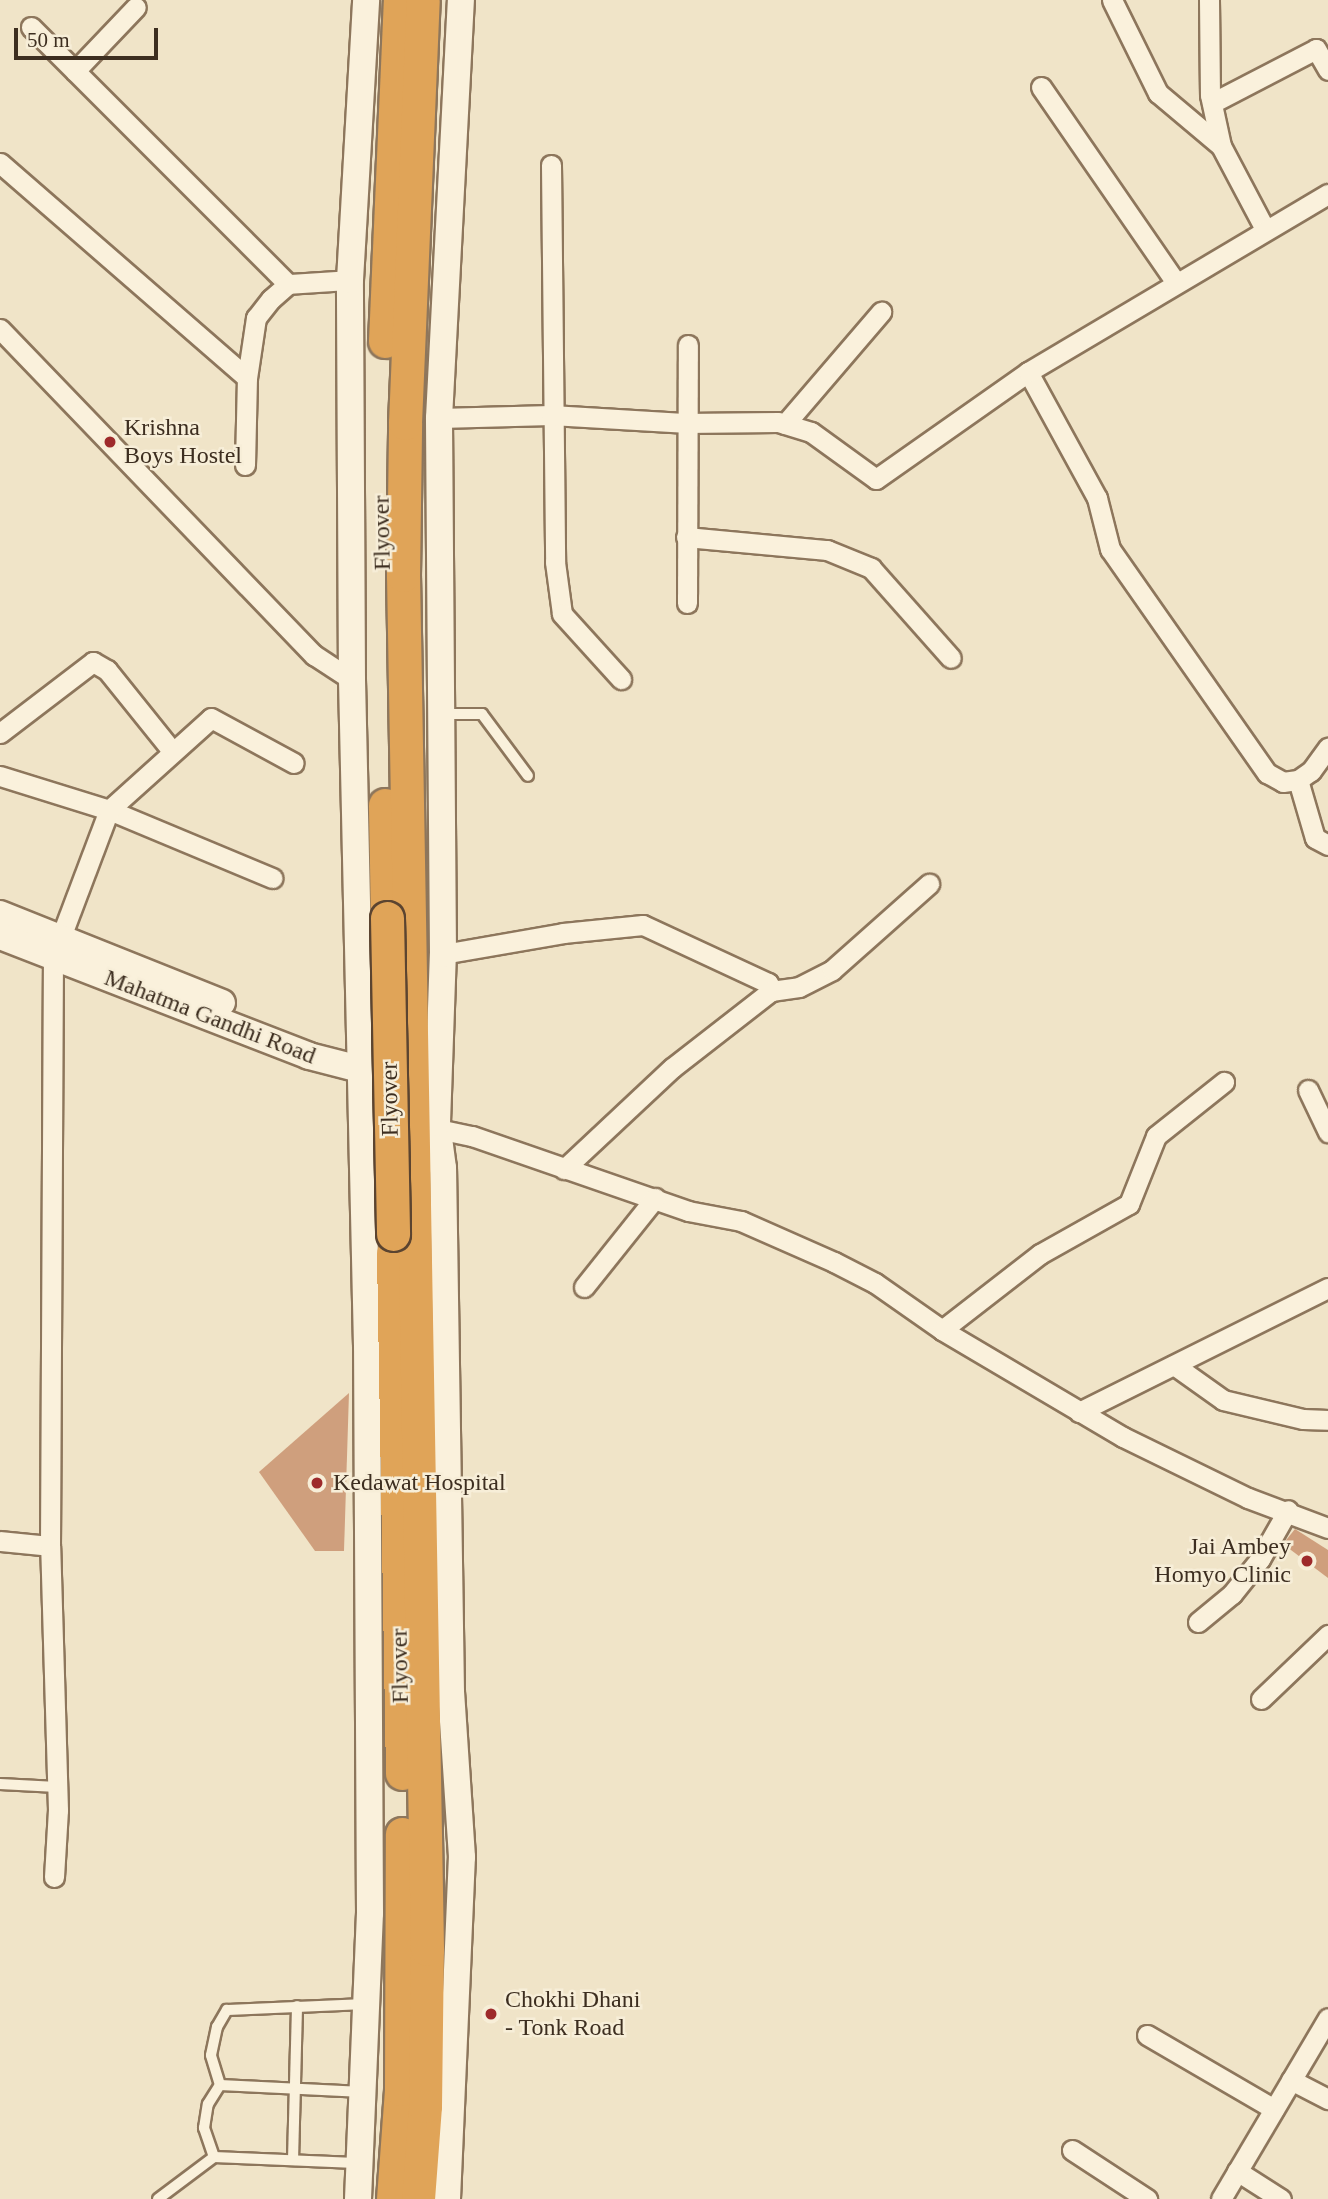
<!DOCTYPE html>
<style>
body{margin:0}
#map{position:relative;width:1328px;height:2199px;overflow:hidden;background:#f0e4c8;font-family:Georgia,serif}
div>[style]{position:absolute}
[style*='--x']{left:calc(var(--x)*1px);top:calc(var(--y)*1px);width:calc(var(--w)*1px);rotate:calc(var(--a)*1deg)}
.building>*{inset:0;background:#cf9f7d}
.roads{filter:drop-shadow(2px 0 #8d765c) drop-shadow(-2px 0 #8d765c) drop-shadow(0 2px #8d765c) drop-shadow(0 -2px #8d765c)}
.lane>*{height:10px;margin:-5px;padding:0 5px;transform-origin:5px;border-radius:5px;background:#faf1dc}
.street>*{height:19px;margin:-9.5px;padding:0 9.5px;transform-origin:9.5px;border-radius:9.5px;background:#faf1dc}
.secondary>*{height:26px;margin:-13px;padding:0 13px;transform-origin:13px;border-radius:13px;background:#faf1dc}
.highway>*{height:33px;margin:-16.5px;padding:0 16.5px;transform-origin:16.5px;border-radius:16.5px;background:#e0a458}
.bridges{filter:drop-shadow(2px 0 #5b4430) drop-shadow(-2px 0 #5b4430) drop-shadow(0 2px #5b4430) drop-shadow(0 -2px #5b4430)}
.highway-bridge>*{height:33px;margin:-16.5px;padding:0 16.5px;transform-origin:16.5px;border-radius:16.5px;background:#e0a458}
.dots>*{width:19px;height:19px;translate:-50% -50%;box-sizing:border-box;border:4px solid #f7eed8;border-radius:50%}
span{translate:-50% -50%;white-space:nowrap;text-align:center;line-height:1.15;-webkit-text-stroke:5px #f7eed8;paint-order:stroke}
.poi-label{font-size:24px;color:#3d2e20}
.left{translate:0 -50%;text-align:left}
.right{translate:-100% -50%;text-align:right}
.street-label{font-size:24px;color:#3d2e20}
.scale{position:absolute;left:14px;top:28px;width:144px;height:32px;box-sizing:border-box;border:4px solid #3d2e20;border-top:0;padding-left:9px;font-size:21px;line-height:24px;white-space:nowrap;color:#3d2e20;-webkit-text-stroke:5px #f7eed8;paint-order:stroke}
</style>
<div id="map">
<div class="building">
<div style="clip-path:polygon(349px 1393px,344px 1551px,315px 1551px,259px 1472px)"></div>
<div style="clip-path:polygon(1295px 1529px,1328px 1550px,1328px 1578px,1283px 1544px)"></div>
</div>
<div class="roads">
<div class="lane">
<div style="--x:442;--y:714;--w:40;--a:0"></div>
<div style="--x:482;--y:714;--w:77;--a:53.4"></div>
<div style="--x:0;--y:1784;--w:57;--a:3"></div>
<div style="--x:220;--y:2085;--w:143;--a:2.8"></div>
<div style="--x:214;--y:2157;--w:142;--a:2.4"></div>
<div style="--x:293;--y:2160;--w:154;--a:-88.5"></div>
<div style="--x:158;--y:2199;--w:70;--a:-36.9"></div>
<div style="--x:214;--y:2157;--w:31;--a:-109"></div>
<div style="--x:204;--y:2128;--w:24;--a:-81"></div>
<div style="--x:208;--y:2104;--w:22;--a:-58"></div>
<div style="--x:220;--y:2085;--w:31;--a:-107"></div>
<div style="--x:211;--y:2055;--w:29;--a:-78"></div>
<div style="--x:217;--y:2027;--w:20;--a:-60"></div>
<div style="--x:227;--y:2010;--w:139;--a:-2.5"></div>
</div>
<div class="street">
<div style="--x:1112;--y:0;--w:104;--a:63.7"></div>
<div style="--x:1158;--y:93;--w:82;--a:40.1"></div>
<div style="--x:1209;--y:0;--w:95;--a:89.4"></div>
<div style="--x:1210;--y:95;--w:52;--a:77.8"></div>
<div style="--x:1221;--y:146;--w:94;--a:62.1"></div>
<div style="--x:31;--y:27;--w:363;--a:45"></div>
<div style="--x:75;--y:71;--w:88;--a:-46.4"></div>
<div style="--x:1041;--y:87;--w:238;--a:55.4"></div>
<div style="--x:1212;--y:103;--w:117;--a:-27.4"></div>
<div style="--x:1316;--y:49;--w:24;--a:60"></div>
<div style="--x:0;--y:163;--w:327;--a:41"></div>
<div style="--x:247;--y:378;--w:61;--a:-81.5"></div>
<div style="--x:256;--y:318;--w:24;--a:-52"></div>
<div style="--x:271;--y:299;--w:23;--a:-41"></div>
<div style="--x:288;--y:284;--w:62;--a:-3.7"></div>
<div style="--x:551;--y:165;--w:397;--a:89.4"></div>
<div style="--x:555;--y:562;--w:52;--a:82.3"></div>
<div style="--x:562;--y:614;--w:88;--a:47.8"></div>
<div style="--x:0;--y:329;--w:453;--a:46.1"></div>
<div style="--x:314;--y:655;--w:45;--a:33.3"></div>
<div style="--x:1028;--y:372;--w:144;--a:61.3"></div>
<div style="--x:1097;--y:498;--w:53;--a:75.7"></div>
<div style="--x:1110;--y:549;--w:274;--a:55"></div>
<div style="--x:1267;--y:773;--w:18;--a:29"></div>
<div style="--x:1283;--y:782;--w:15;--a:-8"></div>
<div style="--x:1298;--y:780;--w:16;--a:-35"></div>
<div style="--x:1311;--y:771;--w:29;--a:-54"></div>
<div style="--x:439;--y:418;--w:112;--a:-1.5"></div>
<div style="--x:551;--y:415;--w:133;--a:3.4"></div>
<div style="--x:684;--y:423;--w:94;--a:-0.6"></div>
<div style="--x:778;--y:422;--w:34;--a:17"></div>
<div style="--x:811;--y:432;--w:80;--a:35.9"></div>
<div style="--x:876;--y:479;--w:186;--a:-35.1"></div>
<div style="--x:1028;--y:372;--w:349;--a:-30.7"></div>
<div style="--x:785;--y:424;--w:148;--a:-49.4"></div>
<div style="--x:245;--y:465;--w:87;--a:-88.7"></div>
<div style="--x:686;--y:537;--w:142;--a:5.3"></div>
<div style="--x:827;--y:550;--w:48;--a:22.2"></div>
<div style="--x:871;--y:568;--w:120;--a:48.4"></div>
<div style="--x:687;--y:603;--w:258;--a:-89.8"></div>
<div style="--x:0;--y:733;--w:117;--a:-37.4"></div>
<div style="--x:93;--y:662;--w:16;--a:30"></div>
<div style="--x:107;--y:670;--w:105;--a:51.2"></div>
<div style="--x:0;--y:776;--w:114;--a:17.3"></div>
<div style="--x:109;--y:810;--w:177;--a:22.6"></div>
<div style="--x:1298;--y:780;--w:60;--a:73.7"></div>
<div style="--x:1315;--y:838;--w:15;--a:28"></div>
<div style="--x:443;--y:954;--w:122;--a:-9.9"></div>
<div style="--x:563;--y:933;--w:80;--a:-5.7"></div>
<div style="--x:643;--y:925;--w:138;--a:24.9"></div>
<div style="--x:768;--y:983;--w:9;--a:69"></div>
<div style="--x:771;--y:991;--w:125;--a:142.1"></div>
<div style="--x:672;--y:1068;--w:148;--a:136.9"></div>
<div style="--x:771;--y:991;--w:28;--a:-8"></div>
<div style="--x:799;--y:987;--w:37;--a:-27"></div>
<div style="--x:832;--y:970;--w:130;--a:-41.6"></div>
<div style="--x:1308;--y:1090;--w:47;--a:64.5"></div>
<div style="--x:438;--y:1129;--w:35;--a:12"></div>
<div style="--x:472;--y:1136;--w:229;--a:19.1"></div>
<div style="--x:688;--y:1211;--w:54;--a:10.7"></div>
<div style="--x:741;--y:1221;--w:102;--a:23.8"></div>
<div style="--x:834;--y:1262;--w:46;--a:27.1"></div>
<div style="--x:875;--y:1283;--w:82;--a:35"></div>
<div style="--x:942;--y:1330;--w:210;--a:30.6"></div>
<div style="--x:1123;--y:1437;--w:139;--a:26"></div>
<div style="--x:1248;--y:1498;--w:85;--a:20.6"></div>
<div style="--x:584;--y:1287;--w:114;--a:-51.4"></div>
<div style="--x:942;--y:1330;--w:124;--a:-37.8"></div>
<div style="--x:1040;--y:1254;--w:102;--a:-29.3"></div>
<div style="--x:1129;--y:1204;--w:73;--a:-68.3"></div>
<div style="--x:1156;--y:1136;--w:87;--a:-38.5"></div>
<div style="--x:1174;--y:1365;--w:60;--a:35.5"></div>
<div style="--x:1223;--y:1400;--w:82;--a:13.4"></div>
<div style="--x:1303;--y:1419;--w:25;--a:2"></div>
<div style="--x:1079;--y:1412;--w:278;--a:-26.5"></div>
<div style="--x:0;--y:1541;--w:50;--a:5.7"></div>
<div style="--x:1198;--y:1622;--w:44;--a:-39.5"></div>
<div style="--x:1232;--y:1594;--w:45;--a:-51.3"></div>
<div style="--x:1260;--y:1559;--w:56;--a:-60.3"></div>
<div style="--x:1261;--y:1699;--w:93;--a:-43.7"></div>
<div style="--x:54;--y:1877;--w:67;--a:-86.6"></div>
<div style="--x:58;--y:1810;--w:264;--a:-91.7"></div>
<div style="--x:50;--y:1546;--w:588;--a:-89.71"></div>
<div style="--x:53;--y:958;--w:158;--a:-69.3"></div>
<div style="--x:109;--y:810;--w:137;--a:-42"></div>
<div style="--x:211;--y:718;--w:94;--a:28.5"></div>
<div style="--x:1147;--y:2035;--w:147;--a:30.2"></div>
<div style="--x:1291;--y:2080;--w:42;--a:27.2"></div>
<div style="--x:1072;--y:2150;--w:90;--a:33.2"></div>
<div style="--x:1237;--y:2171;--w:52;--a:32.5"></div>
<div style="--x:1221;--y:2199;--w:210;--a:-59.4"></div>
</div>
<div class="secondary">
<div style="--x:0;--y:914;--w:239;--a:21.8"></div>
<div style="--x:0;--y:936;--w:331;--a:21.2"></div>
<div style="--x:309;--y:1056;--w:72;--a:14.4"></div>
<div style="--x:358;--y:2199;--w:286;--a:-87.6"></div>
<div style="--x:370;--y:1913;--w:567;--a:-90.3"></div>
<div style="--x:367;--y:1346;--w:666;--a:-91.29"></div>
<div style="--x:352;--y:680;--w:400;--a:-90.3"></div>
<div style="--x:350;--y:280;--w:280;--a:-86.7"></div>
<div style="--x:447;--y:2199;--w:342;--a:-87.5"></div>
<div style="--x:462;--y:1857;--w:164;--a:-93.8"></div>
<div style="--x:451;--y:1693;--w:525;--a:-90.87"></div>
<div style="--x:443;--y:1168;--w:45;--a:-97.6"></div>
<div style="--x:437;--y:1123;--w:169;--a:-88"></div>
<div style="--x:443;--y:954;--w:536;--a:-90.43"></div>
<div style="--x:439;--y:418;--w:419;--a:-87"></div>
</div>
<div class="highway">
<div style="--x:385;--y:341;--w:341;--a:-87.5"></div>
<div style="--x:385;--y:805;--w:113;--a:89"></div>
<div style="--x:393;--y:1253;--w:520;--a:89.01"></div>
<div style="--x:393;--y:2199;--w:110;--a:-85.8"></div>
<div style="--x:401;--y:2089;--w:255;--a:-89.8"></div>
<div style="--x:418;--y:2199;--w:93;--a:-85.7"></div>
<div style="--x:425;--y:2106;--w:157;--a:-89.3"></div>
<div style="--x:427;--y:1949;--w:1374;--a:-91"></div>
<div style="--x:403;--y:575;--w:152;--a:-89.2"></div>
<div style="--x:405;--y:423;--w:423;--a:-87.6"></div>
</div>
</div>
<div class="bridges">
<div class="highway-bridge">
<div style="--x:387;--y:918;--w:316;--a:88.9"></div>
</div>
</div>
<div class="dots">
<div style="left:110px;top:442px;background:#9e2a2b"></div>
<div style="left:317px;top:1483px;background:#9e2a2b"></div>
<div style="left:1307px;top:1561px;background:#9e2a2b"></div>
<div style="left:491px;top:2014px;background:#9e2a2b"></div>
</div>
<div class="poi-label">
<span class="left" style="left:124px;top:442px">Krishna<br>Boys Hostel</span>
<span class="left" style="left:333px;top:1483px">Kedawat Hospital</span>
<span class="right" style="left:1291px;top:1561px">Jai Ambey<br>Homyo Clinic</span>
<span class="left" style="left:505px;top:2014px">Chokhi Dhani<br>- Tonk Road</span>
</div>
<div class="street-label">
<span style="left:382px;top:533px;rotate:-91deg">Flyover</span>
<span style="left:210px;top:1017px;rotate:21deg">Mahatma Gandhi Road</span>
<span style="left:390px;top:1099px;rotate:-91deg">Flyover</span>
<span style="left:400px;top:1666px;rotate:-91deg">Flyover</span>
</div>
<div class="scale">50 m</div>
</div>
